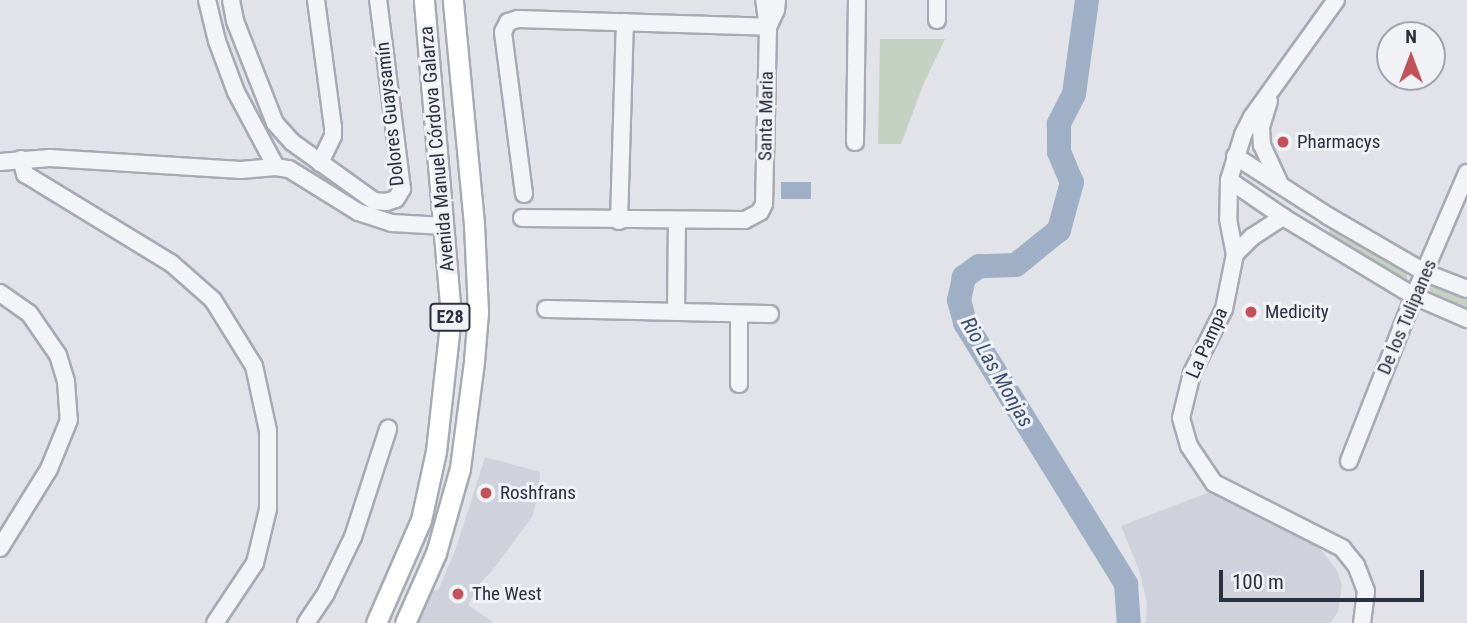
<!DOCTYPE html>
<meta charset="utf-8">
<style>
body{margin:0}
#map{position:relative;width:1467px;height:623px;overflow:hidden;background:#e1e3e8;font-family:"Roboto Condensed",sans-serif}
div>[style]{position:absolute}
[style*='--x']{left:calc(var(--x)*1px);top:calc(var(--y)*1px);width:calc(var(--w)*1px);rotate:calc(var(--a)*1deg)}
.built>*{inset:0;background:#cfd2da}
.green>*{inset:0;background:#c5d1c3}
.water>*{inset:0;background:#9fafc5}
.river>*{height:24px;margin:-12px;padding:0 12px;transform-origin:12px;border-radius:12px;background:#9fafc5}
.roads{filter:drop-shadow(2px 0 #a7aab2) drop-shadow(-2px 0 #a7aab2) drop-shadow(0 2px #a7aab2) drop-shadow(0 -2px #a7aab2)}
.minor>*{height:16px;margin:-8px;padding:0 8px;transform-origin:8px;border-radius:8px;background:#f3f4f7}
.major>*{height:19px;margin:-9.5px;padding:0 9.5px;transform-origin:9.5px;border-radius:9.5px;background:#fff}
.dots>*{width:19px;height:19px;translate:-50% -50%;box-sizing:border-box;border:4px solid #f0f2f6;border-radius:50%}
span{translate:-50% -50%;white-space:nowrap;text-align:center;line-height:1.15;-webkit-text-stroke:6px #f0f2f6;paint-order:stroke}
.shield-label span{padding:2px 5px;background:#f0f2f6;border:2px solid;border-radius:5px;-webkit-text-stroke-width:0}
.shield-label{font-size:18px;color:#2b303e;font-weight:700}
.street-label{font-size:19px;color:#2b303e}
.poi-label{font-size:19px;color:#2b303e}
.left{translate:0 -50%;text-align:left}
.water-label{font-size:21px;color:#394d6e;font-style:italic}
.north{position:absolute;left:1376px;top:21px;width:70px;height:70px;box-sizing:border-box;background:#f0f2f6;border:2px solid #a1a4ac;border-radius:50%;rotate:0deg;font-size:19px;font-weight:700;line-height:28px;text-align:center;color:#2b303e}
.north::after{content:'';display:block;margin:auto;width:24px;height:32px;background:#c1525a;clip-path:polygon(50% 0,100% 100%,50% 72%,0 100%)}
.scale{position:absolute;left:1219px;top:570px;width:205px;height:32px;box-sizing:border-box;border:4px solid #2b303e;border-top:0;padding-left:9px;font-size:21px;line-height:24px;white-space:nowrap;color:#2b303e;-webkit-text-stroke:5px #f0f2f6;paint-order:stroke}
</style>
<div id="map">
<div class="built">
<div style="clip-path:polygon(485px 457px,540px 472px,539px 493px,532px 517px,492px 571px,480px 583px,468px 605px,494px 623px,418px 623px,433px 590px,438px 591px,456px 548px)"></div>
<div style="clip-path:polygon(1215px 490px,1306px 536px,1320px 549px,1337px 570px,1342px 586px,1338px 612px,1330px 623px,1146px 623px,1147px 603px,1139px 570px,1121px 526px)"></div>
</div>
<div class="green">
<div style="clip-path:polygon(880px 39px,945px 39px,924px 83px,901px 144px,878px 144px)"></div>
<div style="clip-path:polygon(1332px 228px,1407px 274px,1407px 280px,1405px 282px,1326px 236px)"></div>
<div style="clip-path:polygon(1434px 285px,1467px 298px,1467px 309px,1432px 295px,1429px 288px)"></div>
</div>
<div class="water">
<div style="clip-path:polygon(811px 182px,811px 199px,781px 199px,781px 182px)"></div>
</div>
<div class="river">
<div style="--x:1087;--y:0;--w:95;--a:97.9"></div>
<div style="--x:1074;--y:94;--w:34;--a:117"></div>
<div style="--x:1059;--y:124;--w:28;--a:90"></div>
<div style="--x:1059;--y:152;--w:33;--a:67"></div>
<div style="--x:1072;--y:182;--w:50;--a:105.2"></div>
<div style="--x:1059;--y:230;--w:55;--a:140.9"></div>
<div style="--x:1016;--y:265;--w:37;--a:178"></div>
<div style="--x:979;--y:266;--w:19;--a:144"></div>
<div style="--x:964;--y:277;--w:24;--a:102"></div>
<div style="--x:959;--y:300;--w:24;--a:75"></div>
<div style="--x:965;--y:323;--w:307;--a:58.3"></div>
<div style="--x:1126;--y:584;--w:39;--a:86"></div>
</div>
<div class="roads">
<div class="minor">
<div style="--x:207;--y:0;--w:42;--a:76.3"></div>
<div style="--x:217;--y:41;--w:54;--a:69.6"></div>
<div style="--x:236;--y:92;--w:85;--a:61.9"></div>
<div style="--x:231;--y:0;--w:21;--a:79"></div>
<div style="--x:235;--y:21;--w:110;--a:68.6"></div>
<div style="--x:275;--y:123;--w:25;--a:48"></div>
<div style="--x:292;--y:142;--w:101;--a:35.7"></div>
<div style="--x:374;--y:201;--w:12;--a:5"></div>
<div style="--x:386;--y:202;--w:10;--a:-17"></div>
<div style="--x:396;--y:199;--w:12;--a:-59"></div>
<div style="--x:402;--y:189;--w:191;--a:-97.2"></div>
<div style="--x:316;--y:0;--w:128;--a:82.4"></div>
<div style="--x:333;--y:127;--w:9;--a:90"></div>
<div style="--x:333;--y:136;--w:30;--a:116"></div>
<div style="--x:1336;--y:0;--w:144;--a:125.7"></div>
<div style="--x:1252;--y:117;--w:20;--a:117"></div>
<div style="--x:1243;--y:135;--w:47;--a:107.3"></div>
<div style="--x:1229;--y:180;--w:39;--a:91"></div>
<div style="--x:1228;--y:219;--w:36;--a:79"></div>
<div style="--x:1235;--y:254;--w:56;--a:101.3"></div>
<div style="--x:1224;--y:309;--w:72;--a:116.6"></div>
<div style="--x:1192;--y:373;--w:46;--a:103.7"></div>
<div style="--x:1181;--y:418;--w:29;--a:74"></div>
<div style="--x:1189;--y:446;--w:45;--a:56"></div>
<div style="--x:1214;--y:483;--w:144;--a:26.9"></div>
<div style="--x:1342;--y:548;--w:22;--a:51"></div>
<div style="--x:1356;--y:565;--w:28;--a:69"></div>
<div style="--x:1366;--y:591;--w:32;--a:97"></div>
<div style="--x:937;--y:20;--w:20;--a:-90"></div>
<div style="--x:768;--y:27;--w:19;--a:-65"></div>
<div style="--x:776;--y:10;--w:10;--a:-84"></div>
<div style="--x:1269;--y:101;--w:28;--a:107"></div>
<div style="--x:1261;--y:128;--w:17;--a:87"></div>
<div style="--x:1262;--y:145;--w:41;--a:65.3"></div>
<div style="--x:855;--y:142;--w:142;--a:-89.2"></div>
<div style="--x:1235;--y:156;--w:111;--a:32.8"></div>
<div style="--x:1328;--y:216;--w:113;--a:30.2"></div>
<div style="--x:1426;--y:273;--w:44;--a:21.3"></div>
<div style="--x:21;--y:159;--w:16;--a:75"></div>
<div style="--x:25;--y:174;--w:171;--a:31.4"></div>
<div style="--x:171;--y:263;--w:56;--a:41.4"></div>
<div style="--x:213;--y:300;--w:78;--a:58.2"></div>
<div style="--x:254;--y:366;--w:66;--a:77.8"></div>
<div style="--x:268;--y:431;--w:78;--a:90"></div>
<div style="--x:268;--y:509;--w:56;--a:103.5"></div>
<div style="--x:255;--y:563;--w:72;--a:123.7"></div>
<div style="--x:0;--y:162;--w:50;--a:-4.6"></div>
<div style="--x:50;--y:158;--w:191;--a:3.6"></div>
<div style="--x:241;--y:170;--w:35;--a:-5"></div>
<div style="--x:276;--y:167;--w:13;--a:9"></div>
<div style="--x:289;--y:169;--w:81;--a:31.9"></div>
<div style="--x:358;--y:212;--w:36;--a:18"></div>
<div style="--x:392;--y:223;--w:52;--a:3.3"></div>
<div style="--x:1229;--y:180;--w:65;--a:34.4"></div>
<div style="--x:1283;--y:217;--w:153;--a:31.1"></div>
<div style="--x:1414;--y:296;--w:58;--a:23.5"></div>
<div style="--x:524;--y:194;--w:163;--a:-97.4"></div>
<div style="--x:503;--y:32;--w:11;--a:-63"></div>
<div style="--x:508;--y:22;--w:10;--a:-17"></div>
<div style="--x:518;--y:19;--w:250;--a:1.8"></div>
<div style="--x:522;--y:218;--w:223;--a:0.5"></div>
<div style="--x:745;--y:220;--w:17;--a:-28"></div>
<div style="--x:760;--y:212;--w:9;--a:-63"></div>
<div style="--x:764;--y:204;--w:177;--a:-88.7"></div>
<div style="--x:768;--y:27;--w:27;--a:-98"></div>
<div style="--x:619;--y:221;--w:199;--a:-88.3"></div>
<div style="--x:1235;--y:254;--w:24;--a:-45"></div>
<div style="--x:1252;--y:237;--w:37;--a:-33"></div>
<div style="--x:0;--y:293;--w:35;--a:35"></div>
<div style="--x:29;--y:313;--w:51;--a:55.4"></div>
<div style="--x:58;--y:355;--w:27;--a:73"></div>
<div style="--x:66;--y:381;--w:39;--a:86"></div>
<div style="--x:69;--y:420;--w:53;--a:112.2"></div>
<div style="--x:49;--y:469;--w:93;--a:121.8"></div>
<div style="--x:546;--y:309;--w:224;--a:1.3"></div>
<div style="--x:676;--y:312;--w:91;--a:-89.4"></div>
<div style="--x:739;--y:314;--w:70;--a:90"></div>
<div style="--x:1349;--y:461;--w:177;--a:-68.5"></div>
<div style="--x:1414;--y:296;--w:134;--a:-66.7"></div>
<div style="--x:306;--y:623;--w:36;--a:-56"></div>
<div style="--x:326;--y:593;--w:62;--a:-64.3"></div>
<div style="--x:353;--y:537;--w:114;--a:-72"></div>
</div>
<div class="major">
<div style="--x:376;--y:623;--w:112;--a:-66.4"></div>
<div style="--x:421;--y:520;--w:71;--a:-77.7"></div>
<div style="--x:436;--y:451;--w:136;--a:-83.7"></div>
<div style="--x:451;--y:316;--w:317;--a:-94.9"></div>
<div style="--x:405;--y:623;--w:77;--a:-66.1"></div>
<div style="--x:436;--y:553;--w:88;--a:-74.2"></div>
<div style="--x:460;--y:468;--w:108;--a:-82.5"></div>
<div style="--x:474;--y:361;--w:49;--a:-85.3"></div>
<div style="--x:478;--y:312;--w:88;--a:-92.6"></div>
<div style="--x:474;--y:224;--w:225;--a:-95.4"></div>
</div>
</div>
<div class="dots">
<div style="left:1283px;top:142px;background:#c1525a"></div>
<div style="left:1251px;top:312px;background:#c1525a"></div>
<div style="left:486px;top:493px;background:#c1525a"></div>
<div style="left:458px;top:594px;background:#c1525a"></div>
</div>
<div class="shield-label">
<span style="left:450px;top:317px">E28</span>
</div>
<div class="street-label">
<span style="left:390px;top:114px;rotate:-96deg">Dolores Guaysamín</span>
<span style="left:766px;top:116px;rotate:-89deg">Santa Maria</span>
<span style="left:437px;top:149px;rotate:-95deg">Avenida Manuel Córdova Galarza</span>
<span style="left:1407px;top:317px;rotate:-67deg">De los Tulipanes</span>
<span style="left:1207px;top:343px;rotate:-66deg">La Pampa</span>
</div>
<div class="poi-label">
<span class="left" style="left:1297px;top:142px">Pharmacys</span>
<span class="left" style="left:1265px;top:312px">Medicity</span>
<span class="left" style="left:500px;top:493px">Roshfrans</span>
<span class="left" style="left:472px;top:594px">The West</span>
</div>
<div class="water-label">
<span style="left:997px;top:372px;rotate:60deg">Rio Las Monjas</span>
</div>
<div class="north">N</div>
<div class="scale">100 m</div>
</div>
